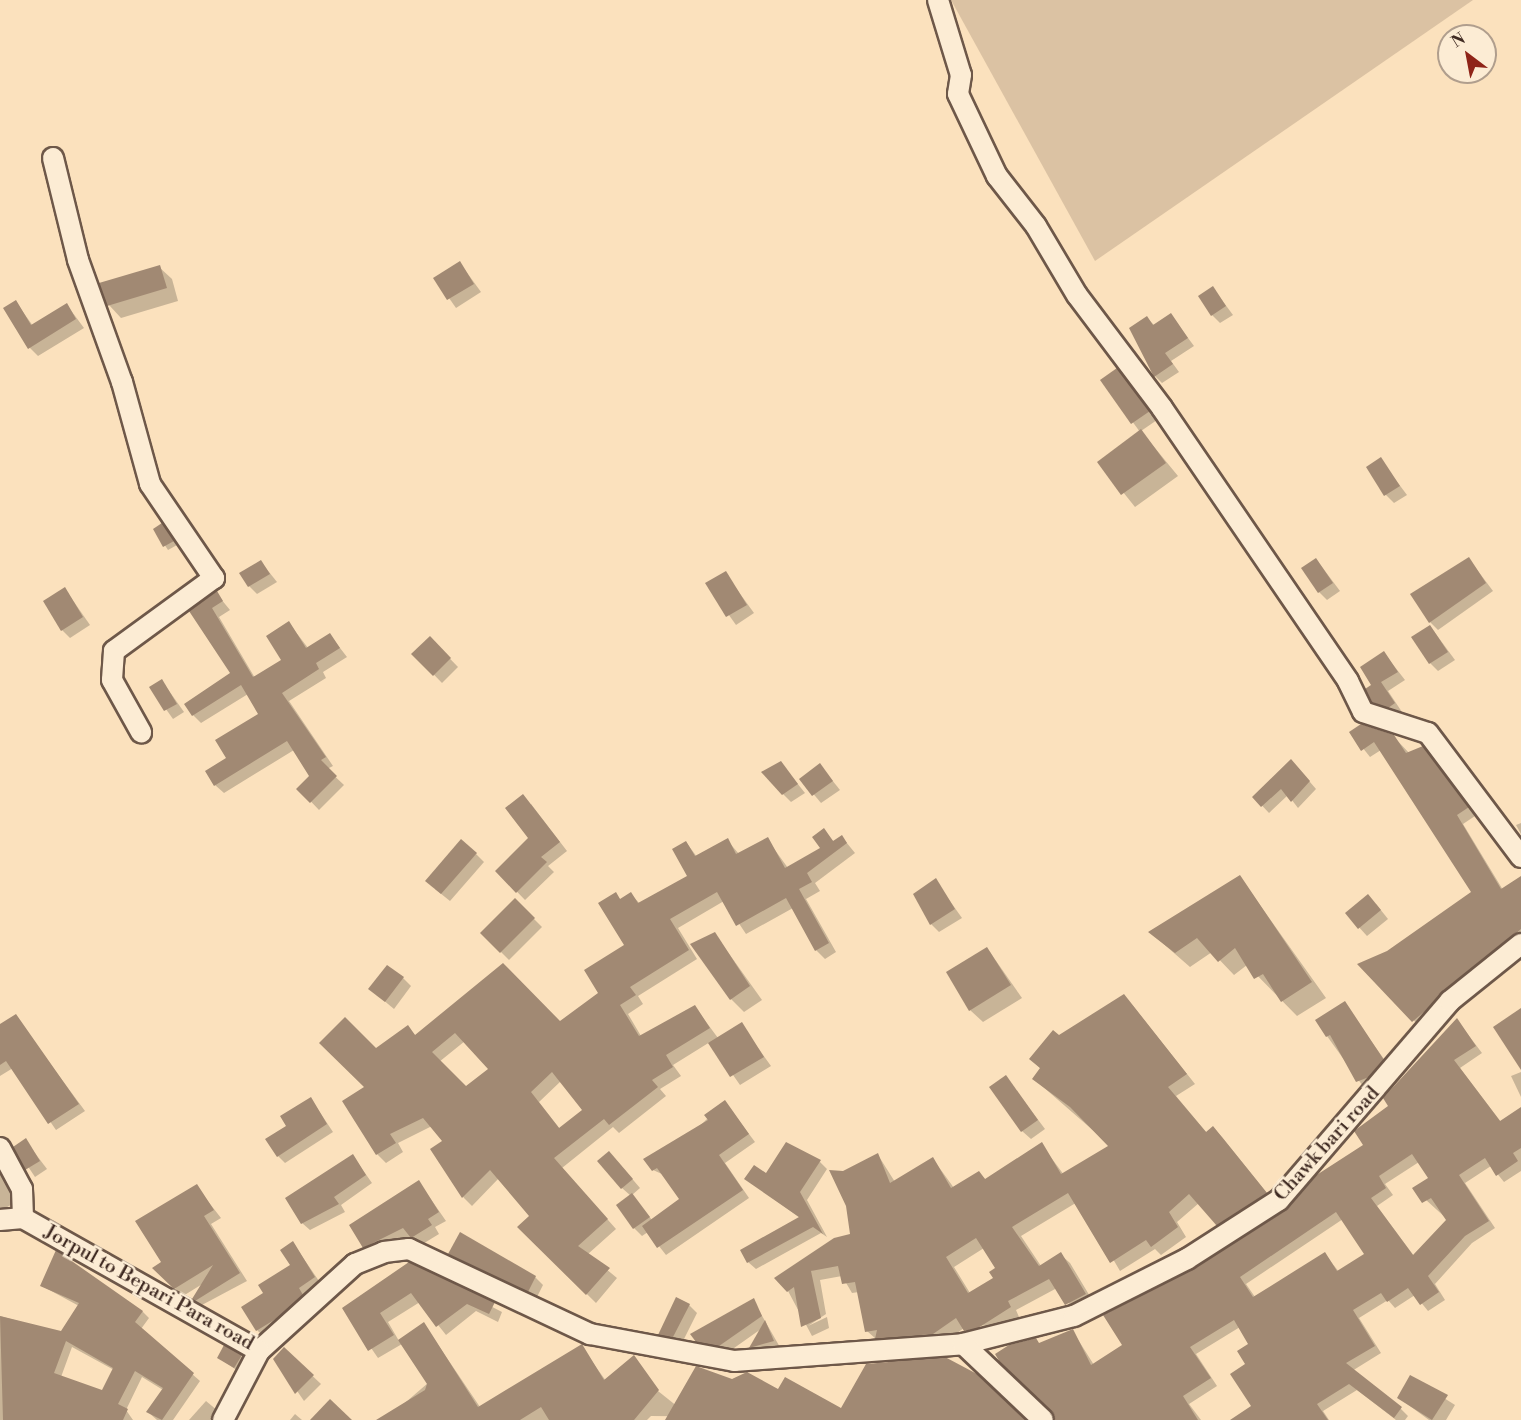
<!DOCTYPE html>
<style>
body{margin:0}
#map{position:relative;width:1521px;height:1420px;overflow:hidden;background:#fbe1bd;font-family:"Libre Bodoni",serif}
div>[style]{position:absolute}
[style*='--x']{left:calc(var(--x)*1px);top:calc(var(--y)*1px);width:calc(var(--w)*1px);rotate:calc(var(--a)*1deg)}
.green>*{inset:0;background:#dbc2a3}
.shadow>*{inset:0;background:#0003}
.building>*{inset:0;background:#a18973}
.roads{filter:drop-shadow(2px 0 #6e5849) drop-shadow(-2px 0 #6e5849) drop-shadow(0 2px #6e5849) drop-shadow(0 -2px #6e5849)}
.minor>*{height:20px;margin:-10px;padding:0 10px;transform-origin:10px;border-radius:10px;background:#fcecd4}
span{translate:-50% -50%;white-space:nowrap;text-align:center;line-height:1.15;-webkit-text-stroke:5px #fcecd4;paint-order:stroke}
.street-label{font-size:20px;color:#3f2a22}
.north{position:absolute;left:1437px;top:24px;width:60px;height:60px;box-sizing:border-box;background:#fcecd4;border:2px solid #b09e8d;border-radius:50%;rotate:328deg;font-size:16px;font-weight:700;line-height:24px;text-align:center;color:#3f2a22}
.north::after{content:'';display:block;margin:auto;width:21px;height:27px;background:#8f2418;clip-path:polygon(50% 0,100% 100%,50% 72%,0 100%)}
</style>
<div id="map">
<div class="green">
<div style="clip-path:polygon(951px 0,1473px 0,1095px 261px)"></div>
</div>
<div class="shadow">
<div style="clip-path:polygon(460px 263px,481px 292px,456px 308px,435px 278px)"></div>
<div style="clip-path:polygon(159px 267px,172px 279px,178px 301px,121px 318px,109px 305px)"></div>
<div style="clip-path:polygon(1213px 288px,1233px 315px,1220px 323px,1212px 315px)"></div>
<div style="clip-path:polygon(16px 302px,33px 326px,67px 305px,84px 328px,38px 356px,30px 348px)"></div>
<div style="clip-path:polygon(1171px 315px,1194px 346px,1171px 361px,1179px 372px,1162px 383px,1155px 376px,1147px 318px,1155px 326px)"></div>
<div style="clip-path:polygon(1117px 370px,1157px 420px,1141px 431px,1178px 476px,1135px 507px,1099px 462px,1140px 432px,1102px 380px)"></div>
<div style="clip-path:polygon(1380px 459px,1407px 495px,1394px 503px,1386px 495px)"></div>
<div style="clip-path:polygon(166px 529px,177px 545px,168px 550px,155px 530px)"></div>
<div style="clip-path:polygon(1316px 559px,1340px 591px,1327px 600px,1319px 592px)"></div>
<div style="clip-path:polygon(1469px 559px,1493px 591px,1438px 630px,1430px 622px)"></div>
<div style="clip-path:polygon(261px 562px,277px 582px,257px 594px,249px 586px)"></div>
<div style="clip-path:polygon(725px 573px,754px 613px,736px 625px,707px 584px)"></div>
<div style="clip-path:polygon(65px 589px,90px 625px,70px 638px,62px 630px)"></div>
<div style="clip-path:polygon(216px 593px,230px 610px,219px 617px,255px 678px,283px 660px,289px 623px,308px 648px,330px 635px,347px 657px,323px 672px,326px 678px,289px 701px,333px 766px,327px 769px,344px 785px,319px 810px,299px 789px,311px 777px,294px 750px,224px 793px,215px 785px,261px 714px,248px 694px,201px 723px,193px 715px,233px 673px,191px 611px)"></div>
<div style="clip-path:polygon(1430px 626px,1455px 660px,1438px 671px,1430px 663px)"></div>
<div style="clip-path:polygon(430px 638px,458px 667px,442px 683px,414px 654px)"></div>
<div style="clip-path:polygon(1384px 653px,1405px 680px,1388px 691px,1402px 712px,1397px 715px,1373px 701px)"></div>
<div style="clip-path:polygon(162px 681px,184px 712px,173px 719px,151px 688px)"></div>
<div style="clip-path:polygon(1351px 733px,1393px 736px,1411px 755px,1430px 755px,1475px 816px,1463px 824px,1503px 890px,1521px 878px,1521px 941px,1421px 1028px,1360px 964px,1388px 953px,1473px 892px,1381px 750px,1370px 757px)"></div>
<div style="clip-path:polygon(781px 763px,805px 793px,791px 802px,783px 794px)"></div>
<div style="clip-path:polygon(820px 765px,840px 790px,821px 803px,801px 779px)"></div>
<div style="clip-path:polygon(1298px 768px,1316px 789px,1298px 808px,1288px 795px,1269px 813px,1254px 797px)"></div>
<div style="clip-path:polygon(531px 804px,567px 851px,548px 866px,554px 872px,525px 900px,497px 871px,530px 838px)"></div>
<div style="clip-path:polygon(1521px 823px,1521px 834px,1516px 825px)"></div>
<div style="clip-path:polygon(evenodd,824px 830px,834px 842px,842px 837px,855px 853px,815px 883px,820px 891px,806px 899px,836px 952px,825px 959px,816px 950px,793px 908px,746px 934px,724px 901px,678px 928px,697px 959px,638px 996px,643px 1004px,628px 1014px,641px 1036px,695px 1007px,718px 1038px,741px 1024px,771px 1066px,740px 1085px,710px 1042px,673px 1065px,681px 1076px,660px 1089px,666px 1096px,619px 1133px,613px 1127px,562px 1168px,616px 1229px,588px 1254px,617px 1278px,596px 1303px,519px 1227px,531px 1217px,499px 1178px,472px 1206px,464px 1198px,432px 1150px,445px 1142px,432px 1126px,398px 1143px,403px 1152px,386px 1163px,377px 1154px,366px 1088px,376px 1050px,407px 1027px,416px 1036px,560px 1023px,600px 993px,627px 945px,615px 894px,621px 900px,631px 894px,640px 904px,689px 876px,686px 842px,697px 857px,727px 840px,739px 854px,767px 839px,788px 868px,822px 849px,824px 830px,465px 1041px,490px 1069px,466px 1088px,439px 1062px,465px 1041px,824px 830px,561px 1081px,584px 1110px,560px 1129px,539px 1102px,561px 1081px)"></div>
<div style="clip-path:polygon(476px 854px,484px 862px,450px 901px,435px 889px)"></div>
<div style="clip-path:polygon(1240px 877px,1326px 998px,1297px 1016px,1247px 965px,1234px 975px,1212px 952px,1190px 967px,1151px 933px)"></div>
<div style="clip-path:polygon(935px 880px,962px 918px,939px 932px,931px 924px)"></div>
<div style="clip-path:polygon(515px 900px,542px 927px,509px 960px,482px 933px)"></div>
<div style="clip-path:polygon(1376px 904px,1388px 919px,1367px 936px,1347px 914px)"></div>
<div style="clip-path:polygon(715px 934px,762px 1000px,744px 1012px,731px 999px)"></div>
<div style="clip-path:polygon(987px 948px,1022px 998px,983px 1022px,970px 1010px)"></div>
<div style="clip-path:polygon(403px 978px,411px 986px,394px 1009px,370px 989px)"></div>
<div style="clip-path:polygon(1344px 1003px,1391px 1069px,1365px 1089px,1327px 1036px)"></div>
<div style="clip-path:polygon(evenodd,1133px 1006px,1195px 1084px,1176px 1096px,1207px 1133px,1213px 1128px,1222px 1137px,1275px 1203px,1227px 1234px,1199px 1203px,1177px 1222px,1186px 1237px,1161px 1255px,1155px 1249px,1120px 1271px,1079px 1201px,1021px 1236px,1041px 1266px,1060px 1254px,1070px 1263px,1094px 1303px,1076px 1313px,1057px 1288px,1016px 1310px,1019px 1317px,987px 1337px,975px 1340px,967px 1332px,985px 1325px,964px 1328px,943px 1343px,885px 1347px,867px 1331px,859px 1292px,852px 1293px,842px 1276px,820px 1280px,826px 1314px,808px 1326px,827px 1317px,829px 1328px,812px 1336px,788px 1291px,852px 1236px,843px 1172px,878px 1155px,895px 1182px,933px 1159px,954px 1188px,979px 1173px,986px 1180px,1041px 1144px,1064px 1175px,1111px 1146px,1034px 1079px,1041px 1069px,1031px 1059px,1058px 1036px,1133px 1006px,984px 1248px,997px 1268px,995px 1278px,970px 1293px,954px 1267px,984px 1248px)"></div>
<div style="clip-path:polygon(15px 1016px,85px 1111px,56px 1130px,13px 1068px,0 1076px,0 1026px)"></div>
<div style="clip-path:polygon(evenodd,1457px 1020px,1482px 1053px,1460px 1068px,1501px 1122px,1521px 1109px,1521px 1171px,1504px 1182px,1491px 1166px,1465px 1183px,1495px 1228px,1472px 1243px,1435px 1284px,1445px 1300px,1428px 1311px,1415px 1295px,1395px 1308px,1388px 1300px,1359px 1318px,1381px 1353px,1352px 1371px,1401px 1409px,1408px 1416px,1405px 1420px,1396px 1420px,1357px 1390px,1323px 1411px,1329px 1420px,1245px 1420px,1253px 1406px,1250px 1344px,1240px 1327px,1196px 1354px,1217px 1386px,1189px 1404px,1201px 1420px,1055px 1420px,1040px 1345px,1072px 1330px,1094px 1365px,1124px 1345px,1194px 1270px,1287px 1211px,1365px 1145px,1457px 1020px,1419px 1162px,1430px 1179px,1414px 1189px,1448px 1220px,1414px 1256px,1377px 1206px,1393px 1195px,1385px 1184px,1419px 1162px,1457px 1020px,1343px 1219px,1366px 1254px,1339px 1272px,1325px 1254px,1255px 1297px,1246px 1284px,1343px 1219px)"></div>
<div style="clip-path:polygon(1521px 1072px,1521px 1097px,1511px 1076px)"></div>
<div style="clip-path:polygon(1006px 1077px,1045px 1129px,1031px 1139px,1022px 1131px)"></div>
<div style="clip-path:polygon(311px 1099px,333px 1132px,285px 1163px,278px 1156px,288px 1126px)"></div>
<div style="clip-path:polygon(725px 1102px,755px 1142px,725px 1163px,749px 1198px,666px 1255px,648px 1232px,642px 1236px,634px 1228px,631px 1196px,622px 1188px,617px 1161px,640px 1188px,632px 1195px,652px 1220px,681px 1200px,664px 1175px,653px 1170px)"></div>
<div style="clip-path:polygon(25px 1140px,47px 1169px,35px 1177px,15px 1147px)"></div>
<div style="clip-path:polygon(353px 1156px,372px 1183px,341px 1205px,345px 1212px,310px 1230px,302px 1223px)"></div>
<div style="clip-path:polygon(820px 1162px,827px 1169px,807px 1200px,827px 1237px,821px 1233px,756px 1269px,748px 1262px,800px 1218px,746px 1179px)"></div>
<div style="clip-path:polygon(0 1171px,18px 1201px,0 1211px)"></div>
<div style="clip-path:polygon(419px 1182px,446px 1221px,435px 1227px,439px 1234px,421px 1245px,412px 1236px,372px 1255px,364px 1247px)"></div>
<div style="clip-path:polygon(196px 1186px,221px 1218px,211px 1224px,247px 1281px,200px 1306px,194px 1299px,204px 1283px,183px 1296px,154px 1268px,163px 1263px)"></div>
<div style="clip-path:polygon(293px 1243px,321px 1284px,304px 1295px,309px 1302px,263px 1336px,257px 1330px,265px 1294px,292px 1266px)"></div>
<div style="clip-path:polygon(evenodd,56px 1252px,143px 1312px,149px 1318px,141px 1329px,200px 1381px,173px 1420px,157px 1420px,148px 1412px,163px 1390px,142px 1377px,126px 1410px,133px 1420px,0 1420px,0 1316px,62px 1333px,79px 1306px,42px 1286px,56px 1252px,72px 1347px,114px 1370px,102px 1392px,61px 1377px,72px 1347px)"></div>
<div style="clip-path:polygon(450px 1254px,535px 1277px,543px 1285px,536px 1299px)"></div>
<div style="clip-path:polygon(409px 1264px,502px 1312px,498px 1322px,476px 1311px,446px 1335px,420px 1302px,388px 1322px,399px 1341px,424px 1324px,480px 1407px,581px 1346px,606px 1381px,634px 1357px,658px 1391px,678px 1407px,732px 1380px,842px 1410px,1023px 1420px,651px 1416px,647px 1420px,385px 1420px,428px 1383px,402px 1344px,378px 1358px,344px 1309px)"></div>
<div style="clip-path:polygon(753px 1300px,781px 1349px,759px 1355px,751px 1348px,761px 1329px,727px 1353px,705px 1349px,697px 1341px)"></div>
<div style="clip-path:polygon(689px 1305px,697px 1313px,681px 1345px,668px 1342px,660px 1334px)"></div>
<div style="clip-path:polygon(284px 1349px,321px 1384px,304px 1401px,275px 1359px)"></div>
<div style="clip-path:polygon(241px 1356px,245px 1360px,238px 1371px,219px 1358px)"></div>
<div style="clip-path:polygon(1411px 1377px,1455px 1405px,1446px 1420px,1429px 1420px,1399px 1398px)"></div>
<div style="clip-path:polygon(206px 1401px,218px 1411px,212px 1420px,189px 1420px)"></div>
<div style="clip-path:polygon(295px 1414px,302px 1420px,290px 1420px)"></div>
</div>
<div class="building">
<div style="clip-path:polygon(460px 261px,474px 284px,447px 300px,433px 278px)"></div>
<div style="clip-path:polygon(160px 265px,167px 288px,107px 306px,99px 283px)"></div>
<div style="clip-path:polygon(1213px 286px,1226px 306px,1211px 316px,1198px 296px)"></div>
<div style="clip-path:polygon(16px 300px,31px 325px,67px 303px,76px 319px,28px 349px,3px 308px)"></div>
<div style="clip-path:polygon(1171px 313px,1188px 338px,1165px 353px,1173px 364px,1154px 377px,1129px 328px,1147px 316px,1153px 325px)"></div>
<div style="clip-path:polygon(1117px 368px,1150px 411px,1131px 424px,1100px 380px)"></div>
<div style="clip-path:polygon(1141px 429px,1166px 463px,1121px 495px,1097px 462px)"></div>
<div style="clip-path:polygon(1381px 457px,1400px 486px,1384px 496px,1366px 467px)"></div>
<div style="clip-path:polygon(162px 523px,174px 541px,163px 547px,153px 529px)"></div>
<div style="clip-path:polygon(1469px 557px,1486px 583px,1429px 623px,1410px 594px)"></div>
<div style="clip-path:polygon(1316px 558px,1333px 583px,1318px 593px,1301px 568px)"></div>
<div style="clip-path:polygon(261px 560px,270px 574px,248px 587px,239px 573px)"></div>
<div style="clip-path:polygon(726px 571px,747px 605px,726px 617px,705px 583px)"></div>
<div style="clip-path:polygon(65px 587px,83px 617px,61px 631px,43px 601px)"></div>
<div style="clip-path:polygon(217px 591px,223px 601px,212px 608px,253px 677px,281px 660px,266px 636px,289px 621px,306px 648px,330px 633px,340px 648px,316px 663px,319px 669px,282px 693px,326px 757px,321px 760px,337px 776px,310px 803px,296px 789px,309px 776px,287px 741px,214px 786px,205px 771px,226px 758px,215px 740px,258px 714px,241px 685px,192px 716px,184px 704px,230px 673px,189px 611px)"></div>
<div style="clip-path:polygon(1430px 625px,1448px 652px,1429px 664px,1411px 637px)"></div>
<div style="clip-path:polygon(430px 636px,451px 658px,433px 676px,411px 654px)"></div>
<div style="clip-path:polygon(1384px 651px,1398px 672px,1381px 682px,1395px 703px,1388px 708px,1372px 702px,1365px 689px,1371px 685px,1360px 667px)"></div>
<div style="clip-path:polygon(162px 679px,177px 704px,164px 711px,149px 687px)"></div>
<div style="clip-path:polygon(1361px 724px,1394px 735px,1406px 753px,1423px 746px,1469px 807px,1457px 815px,1501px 889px,1521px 876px,1521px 929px,1412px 1022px,1357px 964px,1387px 951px,1471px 892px,1374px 742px,1361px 751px,1349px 732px)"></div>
<div style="clip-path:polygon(1291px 759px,1310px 781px,1291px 802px,1281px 789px,1261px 807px,1252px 797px)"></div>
<div style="clip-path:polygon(781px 761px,798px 784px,782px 795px,761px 772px)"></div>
<div style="clip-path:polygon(820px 763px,833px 781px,812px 796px,799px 779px)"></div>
<div style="clip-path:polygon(523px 794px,560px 842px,541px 857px,547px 862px,516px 893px,495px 871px,528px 838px,505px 808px)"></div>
<div style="clip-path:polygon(evenodd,824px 828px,833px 841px,842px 835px,847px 843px,807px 873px,812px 882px,799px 889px,829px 943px,815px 951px,786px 898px,736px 926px,717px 892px,670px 919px,689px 950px,630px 987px,636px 995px,620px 1005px,639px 1036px,695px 1005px,710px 1028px,666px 1055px,673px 1067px,652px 1080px,658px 1087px,609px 1125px,604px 1119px,554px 1158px,608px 1219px,578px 1246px,610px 1268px,586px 1295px,517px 1227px,529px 1216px,490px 1170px,462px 1198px,430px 1149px,442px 1141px,423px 1118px,390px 1134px,396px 1143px,376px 1155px,342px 1101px,364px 1087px,319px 1043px,345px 1017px,376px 1048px,408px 1025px,415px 1035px,503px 963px,560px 1021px,598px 993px,584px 970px,624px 945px,598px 903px,616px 892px,620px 899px,631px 892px,638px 903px,687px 876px,672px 849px,686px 841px,695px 856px,728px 838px,736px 854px,768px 837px,785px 868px,820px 848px,812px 837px,824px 828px,455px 1033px,488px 1069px,466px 1086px,432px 1052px,455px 1033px,824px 828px,552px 1072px,582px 1110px,559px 1128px,531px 1092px,552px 1072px)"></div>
<div style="clip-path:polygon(461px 839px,477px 853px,441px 894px,425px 881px)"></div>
<div style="clip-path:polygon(1240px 875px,1312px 982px,1281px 1002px,1263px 974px,1254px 979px,1235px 948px,1218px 962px,1197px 938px,1175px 953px,1148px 932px)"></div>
<div style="clip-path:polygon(936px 878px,955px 909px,930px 925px,913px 894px)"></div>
<div style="clip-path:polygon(1368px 894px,1381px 910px,1358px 929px,1345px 913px)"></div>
<div style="clip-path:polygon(515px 898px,535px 918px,500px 953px,480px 933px)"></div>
<div style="clip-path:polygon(715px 932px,750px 986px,730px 1000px,690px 944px)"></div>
<div style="clip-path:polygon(987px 947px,1011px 985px,969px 1011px,946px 972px)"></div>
<div style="clip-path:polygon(387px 965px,404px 977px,385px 1002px,368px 989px)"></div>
<div style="clip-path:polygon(evenodd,1124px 994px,1187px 1074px,1168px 1087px,1206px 1132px,1213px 1126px,1267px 1193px,1217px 1226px,1189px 1194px,1169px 1212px,1178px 1227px,1151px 1247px,1146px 1240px,1110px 1263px,1068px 1193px,1012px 1227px,1039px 1266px,1061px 1252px,1086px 1294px,1065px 1305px,1049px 1279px,1008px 1301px,1011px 1307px,978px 1328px,964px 1331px,956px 1318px,933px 1334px,875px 1339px,877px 1330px,865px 1332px,855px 1282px,842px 1284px,838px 1266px,811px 1271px,821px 1318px,801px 1327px,794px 1287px,787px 1292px,774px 1278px,834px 1238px,850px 1234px,846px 1206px,829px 1170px,843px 1171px,878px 1153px,890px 1183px,933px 1157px,951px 1188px,979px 1171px,985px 1179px,1042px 1142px,1061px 1174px,1108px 1146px,1070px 1107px,1032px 1079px,1040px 1068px,1029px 1059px,1053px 1030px,1059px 1035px,1124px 994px,976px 1238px,995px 1268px,989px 1272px,993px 1278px,968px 1293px,946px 1257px,976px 1238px)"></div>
<div style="clip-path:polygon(1345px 1001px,1384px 1060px,1369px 1077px,1356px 1082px,1330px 1035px,1326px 1037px,1315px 1020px)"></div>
<div style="clip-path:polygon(1521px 1008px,1521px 1070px,1493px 1027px)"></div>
<div style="clip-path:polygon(16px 1014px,79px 1104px,48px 1124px,6px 1061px,0 1065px,0 1024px)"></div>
<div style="clip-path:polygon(evenodd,1457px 1018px,1476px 1046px,1454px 1060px,1500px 1121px,1521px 1107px,1521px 1148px,1513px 1153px,1518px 1161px,1496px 1176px,1485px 1158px,1459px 1175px,1489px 1221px,1465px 1236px,1428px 1276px,1439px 1292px,1420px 1305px,1408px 1288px,1387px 1302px,1381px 1293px,1353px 1310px,1375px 1346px,1346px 1363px,1402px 1407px,1394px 1418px,1349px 1384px,1317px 1404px,1328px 1420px,1230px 1420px,1251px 1406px,1230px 1374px,1245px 1364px,1237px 1351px,1248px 1344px,1234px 1320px,1190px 1347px,1211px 1378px,1183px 1396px,1198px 1420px,1055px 1420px,1001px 1364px,995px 1354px,1009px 1345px,1036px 1338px,1039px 1343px,1073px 1329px,1091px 1365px,1122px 1345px,1103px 1315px,1193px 1269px,1286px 1210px,1315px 1176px,1363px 1145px,1354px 1131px,1388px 1106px,1383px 1098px,1457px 1018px,1412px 1154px,1428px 1178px,1412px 1188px,1422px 1203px,1431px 1198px,1446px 1220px,1413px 1255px,1371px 1198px,1386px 1188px,1379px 1176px,1412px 1154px,1457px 1018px,1336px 1212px,1364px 1254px,1337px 1271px,1325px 1252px,1253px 1297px,1240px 1277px,1336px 1212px)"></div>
<div style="clip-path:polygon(742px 1022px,764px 1057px,730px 1077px,708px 1043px)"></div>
<div style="clip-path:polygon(1006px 1075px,1038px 1120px,1021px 1132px,989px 1087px)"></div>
<div style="clip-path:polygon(311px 1097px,327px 1124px,277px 1157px,265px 1139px,286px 1126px,280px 1116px)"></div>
<div style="clip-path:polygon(725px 1100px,749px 1134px,719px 1155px,743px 1190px,657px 1248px,642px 1226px,679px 1199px,657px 1168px,652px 1171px,643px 1159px,708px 1120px,704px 1115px)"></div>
<div style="clip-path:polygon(26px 1138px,40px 1161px,25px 1170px,13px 1147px)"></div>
<div style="clip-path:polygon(786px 1142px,821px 1160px,800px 1192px,823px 1234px,813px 1227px,747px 1263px,740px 1250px,799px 1217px,744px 1179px,754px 1165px,766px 1173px)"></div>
<div style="clip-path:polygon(609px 1151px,633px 1179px,621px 1189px,597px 1161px)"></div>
<div style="clip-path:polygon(353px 1154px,366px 1175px,334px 1197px,339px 1204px,301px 1224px,285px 1198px)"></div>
<div style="clip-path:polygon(419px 1180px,439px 1212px,428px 1219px,432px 1225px,411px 1238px,403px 1228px,363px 1248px,349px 1225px)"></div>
<div style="clip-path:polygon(197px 1184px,214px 1210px,204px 1216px,240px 1273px,195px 1301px,192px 1299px,213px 1265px,174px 1289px,152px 1268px,161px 1262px,135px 1221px)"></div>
<div style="clip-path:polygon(632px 1193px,650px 1217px,633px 1229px,616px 1205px)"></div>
<div style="clip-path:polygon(460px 1232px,536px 1276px,528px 1292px,448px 1254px)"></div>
<div style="clip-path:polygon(293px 1241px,315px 1277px,299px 1288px,303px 1295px,279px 1317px,256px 1331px,241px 1307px,263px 1293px,258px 1285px,290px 1265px,280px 1250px)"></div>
<div style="clip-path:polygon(evenodd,56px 1250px,143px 1311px,135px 1322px,194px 1373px,162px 1420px,146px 1412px,163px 1388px,135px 1371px,118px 1404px,128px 1409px,123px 1420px,3px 1420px,0 1316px,61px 1331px,79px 1303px,40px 1286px,56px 1250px,66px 1341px,113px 1368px,102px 1390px,54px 1373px,66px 1341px)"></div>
<div style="clip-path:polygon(409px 1262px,495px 1302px,489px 1314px,467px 1304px,436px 1327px,411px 1293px,380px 1313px,394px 1335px,368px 1351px,342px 1308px)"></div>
<div style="clip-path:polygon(676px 1297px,690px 1304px,673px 1337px,658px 1335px)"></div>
<div style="clip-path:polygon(754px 1298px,762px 1316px,719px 1346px,696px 1342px,690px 1334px)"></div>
<div style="clip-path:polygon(765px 1320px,774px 1341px,749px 1348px)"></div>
<div style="clip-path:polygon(424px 1322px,478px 1407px,582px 1344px,604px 1380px,634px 1355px,659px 1390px,634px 1420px,549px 1420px,541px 1407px,520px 1420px,376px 1420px,425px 1390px,427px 1384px,398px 1340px)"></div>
<div style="clip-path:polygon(224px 1345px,242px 1355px,234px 1368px,217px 1358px)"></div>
<div style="clip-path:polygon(284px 1347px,314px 1375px,295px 1394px,273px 1359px)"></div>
<div style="clip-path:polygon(945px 1357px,977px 1374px,1026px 1420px,665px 1420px,696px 1366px,732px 1379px,747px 1372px,778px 1389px,785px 1377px,841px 1408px,866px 1364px)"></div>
<div style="clip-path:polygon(1410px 1375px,1448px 1395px,1432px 1420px,1397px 1398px)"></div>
<div style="clip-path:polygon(330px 1399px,352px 1420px,310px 1420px)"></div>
</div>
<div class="roads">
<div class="minor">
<div style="--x:938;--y:0;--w:78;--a:73"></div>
<div style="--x:961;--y:75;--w:19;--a:99"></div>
<div style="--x:958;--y:94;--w:91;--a:64.6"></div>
<div style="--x:997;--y:176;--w:63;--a:52"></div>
<div style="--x:1036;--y:226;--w:80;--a:59.3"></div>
<div style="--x:1077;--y:295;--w:141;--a:53"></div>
<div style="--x:1162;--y:408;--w:330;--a:55.7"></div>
<div style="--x:1348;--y:681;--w:34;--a:64"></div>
<div style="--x:1363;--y:712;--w:68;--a:17.9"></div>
<div style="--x:1428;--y:733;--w:155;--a:53.1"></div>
<div style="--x:53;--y:158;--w:105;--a:76.2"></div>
<div style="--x:78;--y:260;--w:130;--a:70.2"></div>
<div style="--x:122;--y:382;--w:106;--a:74.6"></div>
<div style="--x:150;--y:484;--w:114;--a:55.8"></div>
<div style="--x:214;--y:578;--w:124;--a:143.9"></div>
<div style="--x:114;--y:651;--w:29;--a:94"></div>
<div style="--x:112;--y:680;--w:60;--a:60.9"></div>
<div style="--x:0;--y:1148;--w:47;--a:61.8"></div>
<div style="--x:22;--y:1189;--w:29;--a:88"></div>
<div style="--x:0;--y:1220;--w:23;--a:-5"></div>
<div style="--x:23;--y:1218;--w:271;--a:29.4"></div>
<div style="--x:259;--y:1351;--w:130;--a:-42.2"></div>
<div style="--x:355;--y:1264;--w:31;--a:-22"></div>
<div style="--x:384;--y:1252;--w:25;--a:-7"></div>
<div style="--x:409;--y:1249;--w:200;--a:25.2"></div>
<div style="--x:590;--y:1334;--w:147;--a:10.6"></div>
<div style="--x:734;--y:1361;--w:230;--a:-4.2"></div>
<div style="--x:963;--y:1344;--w:114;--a:-14.2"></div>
<div style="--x:1074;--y:1316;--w:127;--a:-26.8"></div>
<div style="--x:1187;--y:1259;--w:109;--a:-32.7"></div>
<div style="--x:1279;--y:1200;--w:262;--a:-49.3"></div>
<div style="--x:1450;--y:1001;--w:91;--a:-38.8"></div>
<div style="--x:963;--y:1344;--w:110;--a:43.5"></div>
<div style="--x:223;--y:1420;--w:78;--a:-62.4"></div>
</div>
</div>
<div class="street-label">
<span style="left:1327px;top:1144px;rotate:-48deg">Chawk bari road</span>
<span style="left:149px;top:1288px;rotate:29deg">Jorpul to Bepari Para road</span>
</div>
<div class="north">N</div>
</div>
